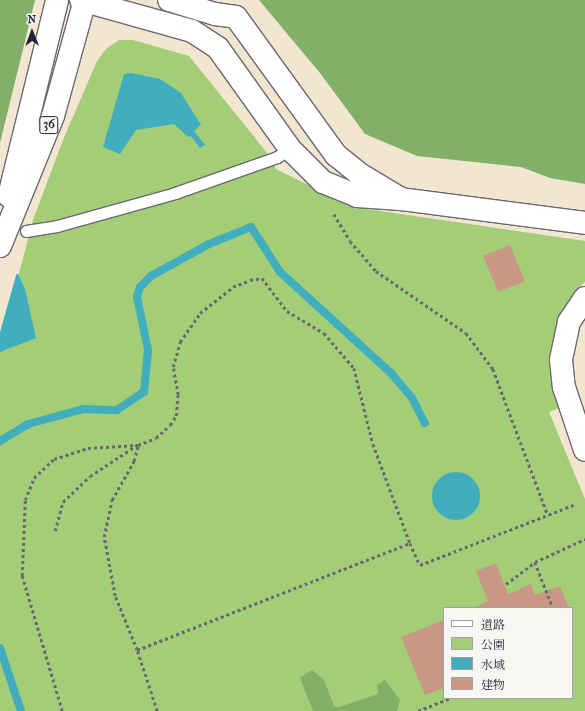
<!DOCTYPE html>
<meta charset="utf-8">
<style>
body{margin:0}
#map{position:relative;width:585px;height:711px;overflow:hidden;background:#f3e6d1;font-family:"IM FELL French Canon","Noto Serif JP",serif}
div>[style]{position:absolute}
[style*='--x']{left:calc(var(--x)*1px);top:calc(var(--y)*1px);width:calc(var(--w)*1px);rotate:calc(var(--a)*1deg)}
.green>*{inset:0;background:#a4cd78}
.forest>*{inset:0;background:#83b068}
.water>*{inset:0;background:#40aebd}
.round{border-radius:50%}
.pier>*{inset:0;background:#f3e6d1}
.stream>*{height:8px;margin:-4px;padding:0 4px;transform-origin:4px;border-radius:4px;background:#40aebd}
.building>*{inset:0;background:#c99885}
.path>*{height:2.5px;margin-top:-1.25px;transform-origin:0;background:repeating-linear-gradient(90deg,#6b6770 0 3px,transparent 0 6px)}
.roads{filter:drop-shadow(1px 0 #6b6770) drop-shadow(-1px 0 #6b6770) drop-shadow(0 1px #6b6770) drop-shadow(0 -1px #6b6770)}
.lane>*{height:11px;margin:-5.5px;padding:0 5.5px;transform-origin:5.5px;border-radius:5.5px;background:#fff}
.street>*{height:22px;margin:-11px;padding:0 11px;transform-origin:11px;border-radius:11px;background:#fff}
.secondary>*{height:22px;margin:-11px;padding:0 11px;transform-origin:11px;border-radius:11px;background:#fff}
.primary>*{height:22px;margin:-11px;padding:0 11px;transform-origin:11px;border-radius:11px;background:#fff}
span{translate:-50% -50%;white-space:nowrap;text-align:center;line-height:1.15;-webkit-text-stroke:4px #f6f6f2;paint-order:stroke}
.shield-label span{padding:1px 3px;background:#f6f6f2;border:1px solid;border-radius:3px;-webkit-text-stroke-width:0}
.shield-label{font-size:12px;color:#22223b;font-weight:700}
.legend{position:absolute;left:443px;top:607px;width:130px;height:92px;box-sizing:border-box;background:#f6f6f2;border:1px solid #a1a1a9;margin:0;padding:5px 7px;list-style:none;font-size:12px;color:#22223b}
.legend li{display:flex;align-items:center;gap:8px;height:20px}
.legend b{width:20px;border:1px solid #a1a1a9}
.north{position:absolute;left:12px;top:12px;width:40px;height:40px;-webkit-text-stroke:3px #f6f6f2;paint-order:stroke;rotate:359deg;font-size:11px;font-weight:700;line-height:16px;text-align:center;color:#22223b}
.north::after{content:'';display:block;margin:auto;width:14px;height:18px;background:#22223b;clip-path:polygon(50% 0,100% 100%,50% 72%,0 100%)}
</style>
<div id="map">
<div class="green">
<div style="clip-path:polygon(evenodd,119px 40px,133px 40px,189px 56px,268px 154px,276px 169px,353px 207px,585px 241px,585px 282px,575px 290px,560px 323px,552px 372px,559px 408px,549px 412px,585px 499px,585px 711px,0 711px,0 346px,33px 220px,63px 140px,97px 61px,106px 49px,119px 40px,444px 608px,572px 608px,572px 698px,444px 698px,444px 608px)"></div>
</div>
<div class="forest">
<div style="clip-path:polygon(0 0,35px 0,0 143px)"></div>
<div style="clip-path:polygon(259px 0,585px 0,585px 184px,550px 178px,521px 167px,417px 156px,365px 134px,320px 73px)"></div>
<div style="clip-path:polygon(312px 670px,324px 680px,334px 706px,339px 707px,378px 694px,377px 685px,385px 680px,400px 700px,397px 711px,313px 711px,300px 678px)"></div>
</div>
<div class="water">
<div style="clip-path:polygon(131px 73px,160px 79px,181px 93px,201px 125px,194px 131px,205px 145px,200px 148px,191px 136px,188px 137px,174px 124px,136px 130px,120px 154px,103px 147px,124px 74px)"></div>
<div style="clip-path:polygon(18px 274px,25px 289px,36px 338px,0 352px,0 277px)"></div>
<div class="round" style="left:432px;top:472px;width:48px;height:48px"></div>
</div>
<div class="pier">
<div style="clip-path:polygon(17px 272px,0 332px,0 275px)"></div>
</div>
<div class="stream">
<div style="--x:0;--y:441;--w:33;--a:-31"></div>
<div style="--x:28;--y:424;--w:58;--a:-15"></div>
<div style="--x:84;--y:409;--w:33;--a:2"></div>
<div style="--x:117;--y:410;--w:32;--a:-34"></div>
<div style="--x:144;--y:392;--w:42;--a:-84.6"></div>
<div style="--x:148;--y:350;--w:54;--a:-101.7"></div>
<div style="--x:137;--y:297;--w:10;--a:-73"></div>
<div style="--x:140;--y:287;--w:16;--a:-45"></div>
<div style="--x:151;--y:276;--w:66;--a:-28.9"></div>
<div style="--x:209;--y:244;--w:45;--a:-22"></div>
<div style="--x:251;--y:227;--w:54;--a:57.2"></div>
<div style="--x:280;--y:272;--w:150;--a:42.3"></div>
<div style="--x:391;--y:373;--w:33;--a:50"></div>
<div style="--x:412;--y:398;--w:28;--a:63"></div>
<div style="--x:0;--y:648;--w:66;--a:71.6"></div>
</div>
<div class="building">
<div style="clip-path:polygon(510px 245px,525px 281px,498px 292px,483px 256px)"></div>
<div style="clip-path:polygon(496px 563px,508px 594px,531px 584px,535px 595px,560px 586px,569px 608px,474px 608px,488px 601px,476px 571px)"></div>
<div style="clip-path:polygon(444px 620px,444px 688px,425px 695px,401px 637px)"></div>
</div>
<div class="path">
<div style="--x:334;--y:214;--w:31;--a:59"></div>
<div style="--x:350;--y:241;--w:40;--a:49"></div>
<div style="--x:376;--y:271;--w:109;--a:34.6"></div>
<div style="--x:466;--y:333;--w:45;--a:53.1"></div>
<div style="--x:493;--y:369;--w:156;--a:69.4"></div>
<div style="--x:55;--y:531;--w:30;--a:-75"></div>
<div style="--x:63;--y:502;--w:37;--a:-44"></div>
<div style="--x:90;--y:476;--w:56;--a:-33.4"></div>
<div style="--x:535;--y:562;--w:49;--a:68.6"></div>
<div style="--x:506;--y:584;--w:36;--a:-37"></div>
<div style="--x:535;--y:562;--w:55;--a:-24.7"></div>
<div style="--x:137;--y:650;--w:58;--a:-112.2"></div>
<div style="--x:115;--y:596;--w:60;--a:-100.6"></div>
<div style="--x:104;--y:537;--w:38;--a:-78"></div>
<div style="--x:112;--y:500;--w:45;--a:-60.6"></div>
<div style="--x:134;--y:461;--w:16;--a:-76"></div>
<div style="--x:62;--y:711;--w:141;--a:-106.5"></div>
<div style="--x:22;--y:576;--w:76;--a:-87.7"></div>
<div style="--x:25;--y:500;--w:24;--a:-68"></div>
<div style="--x:34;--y:478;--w:28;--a:-44"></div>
<div style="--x:54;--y:459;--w:36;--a:-18"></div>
<div style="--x:88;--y:448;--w:50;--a:-3.4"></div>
<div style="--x:138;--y:445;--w:19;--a:-21"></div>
<div style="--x:156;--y:438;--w:19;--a:-43"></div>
<div style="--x:170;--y:425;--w:11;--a:-56"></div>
<div style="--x:176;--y:416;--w:21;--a:-85"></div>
<div style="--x:178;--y:395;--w:28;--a:-100"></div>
<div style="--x:173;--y:367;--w:26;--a:-74"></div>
<div style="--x:180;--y:342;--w:35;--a:-55"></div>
<div style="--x:200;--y:313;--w:42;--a:-38.2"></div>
<div style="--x:233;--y:287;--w:18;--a:-22"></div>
<div style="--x:250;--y:280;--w:12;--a:-9"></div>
<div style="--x:262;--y:278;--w:41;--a:52.9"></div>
<div style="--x:287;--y:311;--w:43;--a:30.7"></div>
<div style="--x:324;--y:333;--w:46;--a:49.4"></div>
<div style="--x:354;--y:368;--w:78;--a:76"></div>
<div style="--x:373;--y:444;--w:106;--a:69.5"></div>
<div style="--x:157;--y:711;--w:64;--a:-108.2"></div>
<div style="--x:137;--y:650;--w:293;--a:-21.4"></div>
<div style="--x:410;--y:543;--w:24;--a:66"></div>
<div style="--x:420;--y:565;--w:168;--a:-21.4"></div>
<div style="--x:418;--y:711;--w:35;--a:-22"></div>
</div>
<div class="roads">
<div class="lane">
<div style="--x:26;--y:231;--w:31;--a:-9"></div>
<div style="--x:57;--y:226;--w:123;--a:-15.6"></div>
<div style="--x:175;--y:193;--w:108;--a:-19.4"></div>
<div style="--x:277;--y:157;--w:15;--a:-32"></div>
</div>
<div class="street">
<div style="--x:169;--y:0;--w:48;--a:16.9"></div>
<div style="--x:215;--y:14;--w:21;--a:8"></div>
<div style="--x:236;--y:17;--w:170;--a:54.1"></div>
<div style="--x:336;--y:155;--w:32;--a:39"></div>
<div style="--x:361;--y:175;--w:47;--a:31"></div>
<div style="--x:585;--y:298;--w:29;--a:124"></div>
<div style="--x:569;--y:322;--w:39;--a:102"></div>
<div style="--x:561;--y:360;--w:27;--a:84"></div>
<div style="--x:564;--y:387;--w:66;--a:71.6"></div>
</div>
<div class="secondary">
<div style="--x:81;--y:0;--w:115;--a:15.6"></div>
<div style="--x:192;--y:31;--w:31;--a:33"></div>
<div style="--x:218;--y:48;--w:124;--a:54.5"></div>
<div style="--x:290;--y:149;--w:47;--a:45"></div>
<div style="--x:323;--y:182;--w:37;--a:22"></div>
<div style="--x:357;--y:196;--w:44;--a:3.9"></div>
<div style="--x:401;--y:199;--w:186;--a:7.4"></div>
</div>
<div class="primary">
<div style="--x:9;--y:196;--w:202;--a:-76.2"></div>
<div style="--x:0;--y:246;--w:140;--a:-67.8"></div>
<div style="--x:53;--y:116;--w:120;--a:-74.6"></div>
</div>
</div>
<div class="shield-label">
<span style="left:49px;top:125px">36</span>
</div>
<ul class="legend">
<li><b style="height:5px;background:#fff"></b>道路</li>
<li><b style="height:11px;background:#a4cd78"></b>公園</li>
<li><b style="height:11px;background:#40aebd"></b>水域</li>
<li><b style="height:11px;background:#c99885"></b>建物</li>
</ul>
<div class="north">N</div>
</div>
